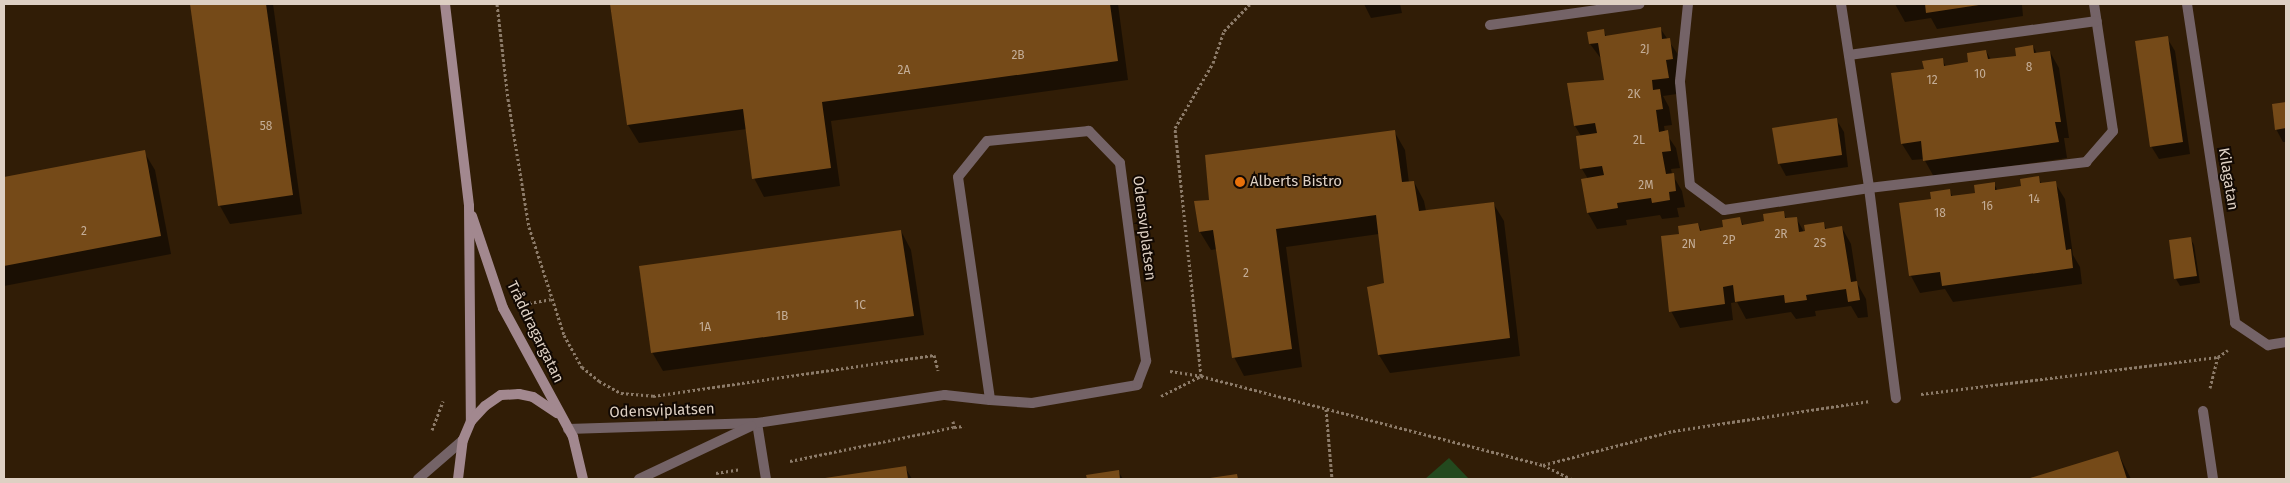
<!DOCTYPE html>
<meta charset="utf-8">
<style>
body{margin:0}
#map{position:relative;width:2290px;height:483px;overflow:hidden;background:#311d06;font-family:"Fira Sans",sans-serif}
div>[style]{position:absolute}
[style*='--x']{left:calc(var(--x)*1px);top:calc(var(--y)*1px);width:calc(var(--w)*1px);rotate:calc(var(--a)*1deg)}
.green>*{inset:0;background:#23491e}
.shadow>*{inset:0;background:#0007}
.building>*{inset:0;background:#754a18}
.path>*{height:3px;margin-top:-1.5px;transform-origin:0;background:repeating-linear-gradient(90deg,#8c7b69 0 2.5px,transparent 0 5px)}
.lane>*{height:10px;margin:-5px;padding:0 5px;transform-origin:5px;border-radius:5px;background:#746367}
.street>*{height:10px;margin:-5px;padding:0 5px;transform-origin:5px;border-radius:5px;background:#746367}
.secondary>*{height:10px;margin:-5px;padding:0 5px;transform-origin:5px;border-radius:5px;background:#a2888f}
.dots>*{width:14px;height:14px;translate:-50% -50%;box-sizing:border-box;border:2px solid #120903;border-radius:50%}
span{translate:-50% -50%;white-space:nowrap;text-align:center;line-height:1.15;-webkit-text-stroke:4px #120903;paint-order:stroke}
.number-label{font-size:12px;color:#c4ae98}
.number-label span{-webkit-text-stroke-width:0}
.street-label{font-size:15px;color:#ded0c3}
.poi-label{font-size:15px;color:#ded0c3}
.left{translate:0 -50%;text-align:left}
.frame{position:absolute;inset:0;border:5px solid #ded0c3;pointer-events:none}
</style>
<div id="map">
<div class="green">
<div style="clip-path:polygon(1449px 458px,1469px 479px,1425px 479px)"></div>
</div>
<div class="shadow">
<div style="clip-path:polygon(191px 4px,273px 4px,302px 214px,230px 224px,220px 206px)"></div>
<div style="clip-path:polygon(611px 4px,1118px 4px,1128px 80px,831px 121px,840px 186px,764px 197px,754px 178px,747px 129px,639px 143px,628px 125px)"></div>
<div style="clip-path:polygon(1364px 4px,1400px 4px,1402px 13px,1371px 18px)"></div>
<div style="clip-path:polygon(1895px 4px,2030px 4px,2022px 5px,2023px 16px,1937px 29px,1931px 18px,1905px 22px)"></div>
<div style="clip-path:polygon(1660px 28px,1679px 56px,1682px 76px,1675px 77px,1677px 94px,1663px 96px,1669px 107px,1672px 125px,1664px 126px,1665px 132px,1676px 148px,1680px 168px,1671px 169px,1672px 174px,1682px 191px,1685px 207px,1677px 208px,1679px 217px,1662px 219px,1660px 215px,1626px 220px,1627px 225px,1597px 229px,1588px 213px,1588px 179px,1582px 169px,1581px 136px,1575px 126px,1569px 84px,1605px 81px,1602px 60px,1590px 44px,1603px 31px,1607px 37px)"></div>
<div style="clip-path:polygon(2167px 38px,2175px 51px,2190px 154px,2159px 159px,2151px 146px)"></div>
<div style="clip-path:polygon(2033px 46px,2037px 54px,2050px 52px,2059px 68px,2069px 138px,2064px 138px,2067px 158px,1934px 177px,1924px 159px,1912px 160px,1902px 144px,1925px 70px,1942px 59px,1946px 67px,1970px 63px,1986px 51px,1991px 60px,2017px 57px)"></div>
<div style="clip-path:polygon(2286px 104px,2286px 142px,2283px 142px,2276px 129px,2273px 105px)"></div>
<div style="clip-path:polygon(1836px 119px,1844px 132px,1848px 167px,1786px 176px,1779px 163px)"></div>
<div style="clip-path:polygon(1394px 131px,1405px 150px,1409px 183px,1414px 182px,1424px 201px,1426px 211px,1493px 203px,1504px 221px,1520px 356px,1390px 373px,1379px 355px,1386px 284px,1379px 234px,1286px 247px,1302px 367px,1244px 376px,1234px 357px,1217px 249px,1211px 250px,1200px 232px,1211px 201px)"></div>
<div style="clip-path:polygon(144px 152px,155px 170px,171px 254px,4px 286px,4px 178px)"></div>
<div style="clip-path:polygon(2038px 178px,2042px 184px,2055px 183px,2065px 199px,2073px 255px,2080px 267px,2082px 284px,1953px 302px,1945px 289px,1920px 293px,1911px 276px,1901px 204px,1932px 200px,1949px 190px,1953px 197px,1976px 194px,1994px 184px,1998px 191px,2022px 187px)"></div>
<div style="clip-path:polygon(1783px 213px,1787px 219px,1796px 218px,1807px 237px,1823px 223px,1827px 230px,1842px 228px,1851px 244px,1857px 283px,1866px 299px,1868px 317px,1858px 318px,1851px 306px,1815px 311px,1816px 316px,1796px 319px,1791px 312px,1746px 319px,1737px 302px,1731px 303px,1733px 320px,1680px 328px,1671px 311px,1681px 235px,1698px 224px,1702px 232px,1725px 228px,1740px 219px,1744px 226px,1766px 222px)"></div>
<div style="clip-path:polygon(901px 231px,911px 250px,924px 335px,663px 371px,652px 352px)"></div>
<div style="clip-path:polygon(2190px 238px,2194px 245px,2200px 283px,2180px 286px,2176px 279px)"></div>
<div style="clip-path:polygon(2118px 453px,2131px 479px,2029px 479px)"></div>
<div style="clip-path:polygon(905px 467px,912px 479px,826px 479px)"></div>
<div style="clip-path:polygon(1118px 471px,1123px 479px,1088px 479px,1087px 476px)"></div>
</div>
<div class="building">
<div style="clip-path:polygon(190px 4px,266px 4px,293px 195px,218px 206px)"></div>
<div style="clip-path:polygon(610px 4px,1110px 4px,1118px 61px,822px 102px,831px 168px,752px 179px,743px 109px,627px 125px)"></div>
<div style="clip-path:polygon(1925px 4px,1978px 4px,1979px 5px,1926px 13px)"></div>
<div style="clip-path:polygon(1661px 27px,1662px 39px,1670px 38px,1673px 59px,1666px 60px,1669px 78px,1652px 80px,1653px 90px,1660px 89px,1663px 109px,1656px 110px,1659px 132px,1668px 130px,1671px 151px,1662px 152px,1666px 174px,1674px 173px,1676px 191px,1669px 192px,1670px 200px,1652px 203px,1651px 198px,1617px 203px,1618px 208px,1587px 213px,1581px 179px,1604px 175px,1602px 166px,1580px 169px,1576px 136px,1597px 133px,1595px 123px,1574px 126px,1567px 83px,1604px 80px,1598px 43px,1589px 44px,1587px 32px,1604px 29px,1605px 36px)"></div>
<div style="clip-path:polygon(2168px 36px,2183px 142px,2150px 147px,2135px 41px)"></div>
<div style="clip-path:polygon(2033px 45px,2034px 53px,2050px 51px,2061px 122px,2055px 122px,2059px 142px,1923px 161px,1921px 141px,1901px 144px,1891px 73px,1924px 69px,1922px 61px,1943px 58px,1944px 66px,1968px 62px,1967px 53px,1986px 50px,1988px 59px,2016px 56px,2015px 48px)"></div>
<div style="clip-path:polygon(2286px 102px,2286px 128px,2275px 130px,2272px 104px)"></div>
<div style="clip-path:polygon(1837px 118px,1842px 155px,1778px 164px,1772px 128px)"></div>
<div style="clip-path:polygon(1395px 130px,1402px 182px,1414px 181px,1419px 211px,1494px 202px,1510px 338px,1378px 355px,1367px 287px,1384px 283px,1376px 215px,1276px 229px,1292px 349px,1232px 358px,1213px 230px,1199px 232px,1194px 201px,1209px 200px,1205px 155px)"></div>
<div style="clip-path:polygon(145px 150px,161px 236px,4px 266px,4px 177px)"></div>
<div style="clip-path:polygon(2039px 176px,2040px 183px,2056px 181px,2066px 250px,2071px 249px,2073px 268px,1942px 286px,1940px 272px,1909px 276px,1899px 203px,1931px 199px,1930px 192px,1950px 189px,1951px 196px,1975px 193px,1974px 185px,1995px 182px,1995px 190px,2021px 186px,2020px 179px)"></div>
<div style="clip-path:polygon(1784px 211px,1785px 218px,1797px 217px,1799px 232px,1805px 231px,1804px 225px,1824px 222px,1825px 229px,1842px 226px,1851px 282px,1857px 281px,1860px 300px,1848px 302px,1846px 289px,1806px 295px,1807px 300px,1785px 303px,1784px 295px,1735px 302px,1733px 285px,1723px 287px,1725px 304px,1669px 312px,1661px 236px,1679px 234px,1678px 226px,1698px 223px,1700px 231px,1723px 227px,1722px 220px,1740px 217px,1742px 225px,1764px 221px,1763px 214px)"></div>
<div style="clip-path:polygon(901px 230px,914px 316px,651px 353px,639px 266px)"></div>
<div style="clip-path:polygon(2191px 237px,2197px 276px,2174px 279px,2169px 240px)"></div>
<div style="clip-path:polygon(2118px 451px,2127px 479px,2027px 479px)"></div>
<div style="clip-path:polygon(906px 466px,908px 479px,825px 479px,825px 478px)"></div>
<div style="clip-path:polygon(1119px 470px,1120px 479px,1087px 479px,1086px 475px)"></div>
<div style="clip-path:polygon(1237px 474px,1238px 479px,1210px 479px,1210px 478px)"></div>
</div>
<div class="path">
<div style="--x:497;--y:4;--w:96;--a:83.4"></div>
<div style="--x:508;--y:99;--w:130;--a:80.7"></div>
<div style="--x:529;--y:227;--w:114;--a:72"></div>
<div style="--x:564;--y:335;--w:37;--a:61"></div>
<div style="--x:582;--y:367;--w:22;--a:39"></div>
<div style="--x:599;--y:381;--w:25;--a:29"></div>
<div style="--x:621;--y:393;--w:32;--a:5"></div>
<div style="--x:653;--y:396;--w:284;--a:-8.3"></div>
<div style="--x:934;--y:355;--w:16;--a:75"></div>
<div style="--x:529;--y:303;--w:22;--a:-10"></div>
<div style="--x:1170;--y:371;--w:31;--a:9"></div>
<div style="--x:1201;--y:376;--w:353;--a:14.6"></div>
<div style="--x:1543;--y:465;--w:32;--a:26"></div>
<div style="--x:1201;--y:376;--w:249;--a:-96"></div>
<div style="--x:1175;--y:128;--w:75;--a:-59.7"></div>
<div style="--x:1213;--y:63;--w:34;--a:-71"></div>
<div style="--x:1224;--y:31;--w:37;--a:-46"></div>
<div style="--x:2210;--y:388;--w:32;--a:-76"></div>
<div style="--x:1921;--y:394;--w:299;--a:-7.1"></div>
<div style="--x:2218;--y:357;--w:12;--a:-35"></div>
<div style="--x:1161;--y:396;--w:45;--a:-26.6"></div>
<div style="--x:1326;--y:409;--w:70;--a:85.1"></div>
<div style="--x:953;--y:421;--w:6;--a:81"></div>
<div style="--x:954;--y:427;--w:10;--a:-6"></div>
<div style="--x:432;--y:430;--w:31;--a:-69"></div>
<div style="--x:790;--y:461;--w:167;--a:-11.7"></div>
<div style="--x:1543;--y:465;--w:134;--a:-14.7"></div>
<div style="--x:1673;--y:431;--w:199;--a:-8.7"></div>
<div style="--x:716;--y:473;--w:24;--a:-9"></div>
</div>
<div class="lane">
<div style="--x:1688;--y:4;--w:78;--a:95.9"></div>
<div style="--x:1680;--y:82;--w:103;--a:84.5"></div>
<div style="--x:1690;--y:185;--w:42;--a:36.3"></div>
<div style="--x:1724;--y:210;--w:147;--a:-8.6"></div>
<div style="--x:1869;--y:188;--w:212;--a:82.7"></div>
<div style="--x:1841;--y:4;--w:186;--a:81.3"></div>
<div style="--x:1869;--y:188;--w:219;--a:-6.8"></div>
<div style="--x:2086;--y:162;--w:41;--a:-48.9"></div>
<div style="--x:2113;--y:131;--w:128;--a:-98.5"></div>
<div style="--x:1490;--y:25;--w:151;--a:-8"></div>
<div style="--x:1849;--y:55;--w:250;--a:-7.8"></div>
</div>
<div class="street">
<div style="--x:2187;--y:4;--w:323;--a:81.4"></div>
<div style="--x:2235;--y:323;--w:40;--a:34"></div>
<div style="--x:2268;--y:345;--w:18;--a:-9"></div>
<div style="--x:2203;--y:411;--w:69;--a:81.6"></div>
<div style="--x:757;--y:423;--w:57;--a:80.9"></div>
<div style="--x:568;--y:429;--w:189;--a:-1.8"></div>
<div style="--x:757;--y:423;--w:190;--a:-8.5"></div>
<div style="--x:945;--y:395;--w:45;--a:6.3"></div>
<div style="--x:990;--y:400;--w:42;--a:4.1"></div>
<div style="--x:1032;--y:403;--w:107;--a:-9.7"></div>
<div style="--x:1137;--y:385;--w:26;--a:-69"></div>
<div style="--x:1146;--y:361;--w:200;--a:-97.5"></div>
<div style="--x:1120;--y:163;--w:45;--a:-134.1"></div>
<div style="--x:1089;--y:131;--w:102;--a:174.4"></div>
<div style="--x:987;--y:141;--w:46;--a:128.9"></div>
<div style="--x:958;--y:177;--w:225;--a:81.8"></div>
<div style="--x:418;--y:479;--w:60;--a:-40.9"></div>
<div style="--x:639;--y:479;--w:124;--a:-25.3"></div>
</div>
<div class="secondary">
<div style="--x:445;--y:4;--w:203;--a:83.2"></div>
<div style="--x:469;--y:206;--w:215;--a:89.5"></div>
<div style="--x:472;--y:216;--w:97;--a:71.4"></div>
<div style="--x:503;--y:308;--w:147;--a:61.5"></div>
<div style="--x:573;--y:437;--w:43;--a:76.6"></div>
<div style="--x:458;--y:479;--w:39;--a:-83"></div>
<div style="--x:463;--y:440;--w:21;--a:-67"></div>
<div style="--x:471;--y:421;--w:21;--a:-47"></div>
<div style="--x:485;--y:406;--w:19;--a:-35"></div>
<div style="--x:501;--y:395;--w:18;--a:-3"></div>
<div style="--x:519;--y:394;--w:14;--a:12"></div>
<div style="--x:533;--y:397;--w:29;--a:34"></div>
</div>
<div class="dots">
<div style="left:1240px;top:182px;background:#e8710a"></div>
</div>
<div class="number-label">
<span style="left:1645px;top:50px">2J</span>
<span style="left:1018px;top:56px">2B</span>
<span style="left:2029px;top:68px">8</span>
<span style="left:904px;top:71px">2A</span>
<span style="left:1980px;top:75px">10</span>
<span style="left:1932px;top:81px">12</span>
<span style="left:1634px;top:95px">2K</span>
<span style="left:266px;top:127px">58</span>
<span style="left:1639px;top:141px">2L</span>
<span style="left:1646px;top:186px">2M</span>
<span style="left:2034px;top:200px">14</span>
<span style="left:1987px;top:207px">16</span>
<span style="left:1940px;top:214px">18</span>
<span style="left:84px;top:232px">2</span>
<span style="left:1781px;top:235px">2R</span>
<span style="left:1729px;top:241px">2P</span>
<span style="left:1820px;top:244px">2S</span>
<span style="left:1689px;top:245px">2N</span>
<span style="left:1246px;top:274px">2</span>
<span style="left:860px;top:306px">1C</span>
<span style="left:782px;top:317px">1B</span>
<span style="left:705px;top:328px">1A</span>
</div>
<div class="street-label">
<span style="left:2228px;top:179px;rotate:81deg">Kilagatan</span>
<span style="left:1144px;top:228px;rotate:83deg">Odensviplatsen</span>
<span style="left:535px;top:332px;rotate:64deg">Tråddragargatan</span>
<span style="left:662px;top:411px;rotate:-2deg">Odensviplatsen</span>
</div>
<div class="poi-label">
<span class="left" style="left:1250px;top:182px">Alberts Bistro</span>
</div>
<div class="frame"></div>
</div>
